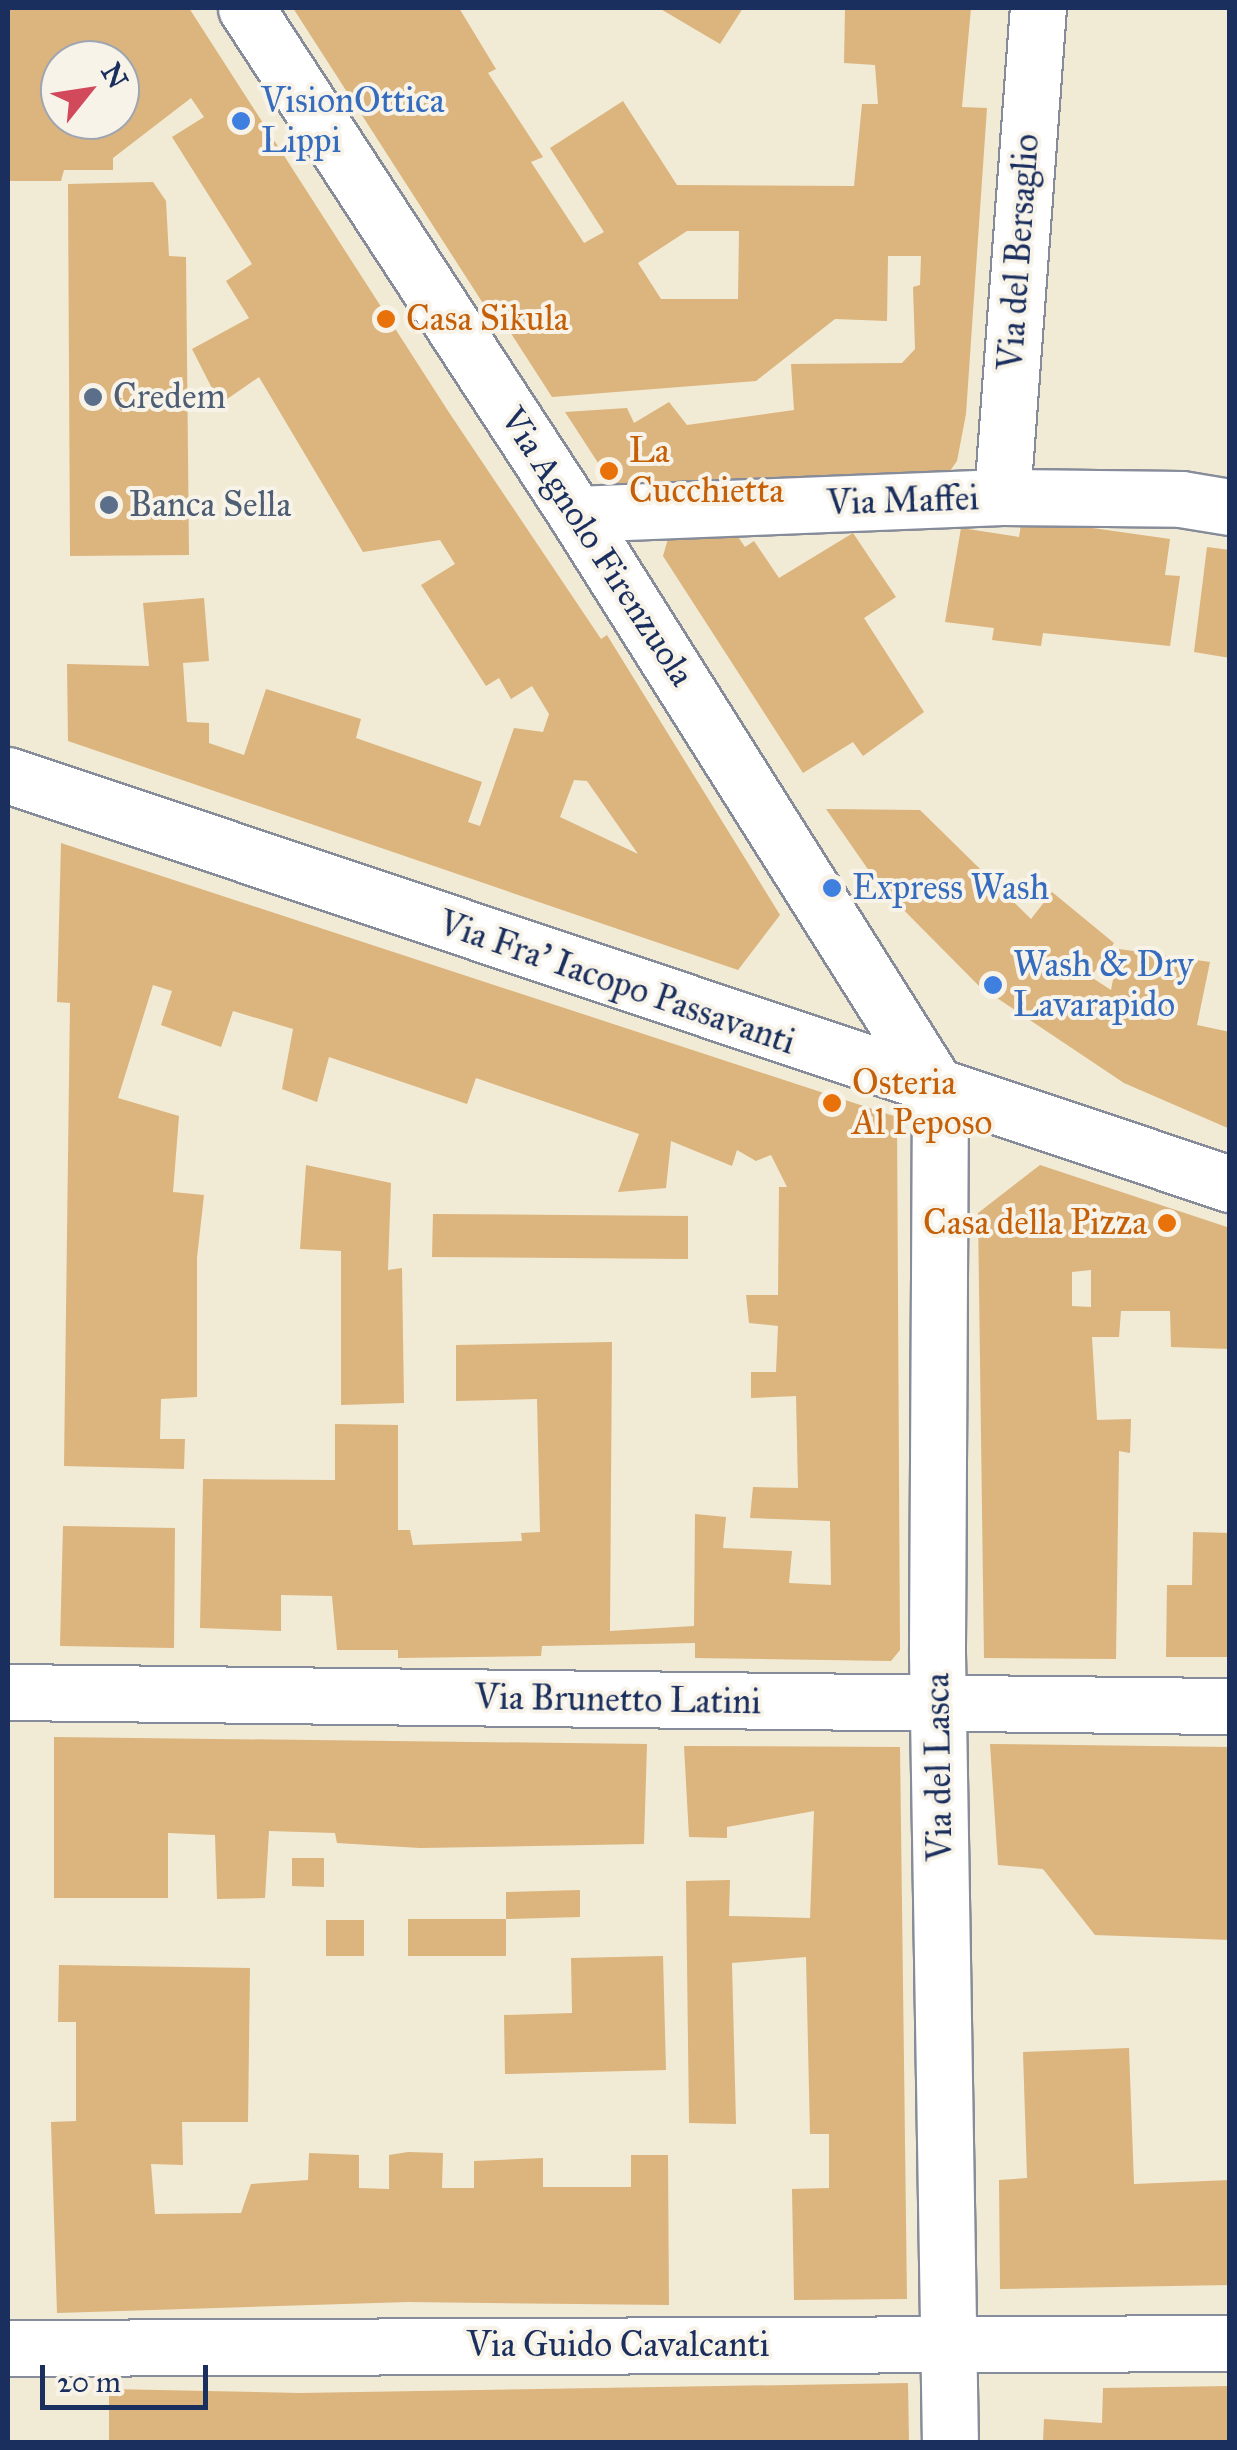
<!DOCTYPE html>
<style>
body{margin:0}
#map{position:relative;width:1237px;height:2450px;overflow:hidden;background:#f1ead4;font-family:"IM FELL Great Primer",serif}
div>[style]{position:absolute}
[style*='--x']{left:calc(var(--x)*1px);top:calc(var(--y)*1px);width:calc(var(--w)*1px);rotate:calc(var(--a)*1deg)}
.building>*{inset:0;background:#dcb47d}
.roads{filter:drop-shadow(2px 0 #868c99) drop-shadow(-2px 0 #868c99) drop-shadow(0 2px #868c99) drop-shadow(0 -2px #868c99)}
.minor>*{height:55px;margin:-27.5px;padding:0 27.5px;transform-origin:27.5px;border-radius:27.5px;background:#fff}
.dots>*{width:28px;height:28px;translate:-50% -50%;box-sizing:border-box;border:5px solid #f7f3e8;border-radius:50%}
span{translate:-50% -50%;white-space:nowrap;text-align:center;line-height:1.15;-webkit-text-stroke:8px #f7f3e8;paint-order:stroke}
.shop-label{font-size:35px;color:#366cbe}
.left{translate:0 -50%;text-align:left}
.street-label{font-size:35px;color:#1b2f5e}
.food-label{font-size:35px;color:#c56008}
.right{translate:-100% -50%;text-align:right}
.service-label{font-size:35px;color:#4e5e75}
.frame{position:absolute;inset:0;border:10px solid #1b2f5e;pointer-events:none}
.north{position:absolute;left:40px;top:40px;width:100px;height:100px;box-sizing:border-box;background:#f7f3e8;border:2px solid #9fa5b1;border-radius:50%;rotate:60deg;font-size:28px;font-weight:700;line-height:40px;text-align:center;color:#1b2f5e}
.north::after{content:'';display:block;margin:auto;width:35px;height:45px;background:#d1495b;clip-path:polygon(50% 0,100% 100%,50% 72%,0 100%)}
.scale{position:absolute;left:40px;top:2365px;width:168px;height:45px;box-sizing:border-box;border:5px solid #1b2f5e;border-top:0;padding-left:12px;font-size:30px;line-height:35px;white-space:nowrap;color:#1b2f5e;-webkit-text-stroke:8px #f7f3e8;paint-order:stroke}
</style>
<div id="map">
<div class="building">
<div style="clip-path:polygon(evenodd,8px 8px,189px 8px,450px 414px,601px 639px,607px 635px,780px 915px,738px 970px,68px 741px,67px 664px,149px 666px,143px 603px,204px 598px,209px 661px,183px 663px,187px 722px,209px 723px,209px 743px,244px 755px,266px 689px,361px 719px,356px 738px,482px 782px,468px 822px,480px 826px,514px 728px,543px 732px,549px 714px,532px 686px,511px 699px,499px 678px,486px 686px,421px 585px,455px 564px,440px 540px,363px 552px,259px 377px,220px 404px,192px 349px,249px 318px,226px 281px,252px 264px,172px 137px,204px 117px,191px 98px,113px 158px,113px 170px,64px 170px,61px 181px,8px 181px,8px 8px,65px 51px,83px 53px,82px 60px,120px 60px,120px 120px,60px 120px,65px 51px,8px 8px,574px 780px,587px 781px,638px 854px,560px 817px,574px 780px)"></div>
<div style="clip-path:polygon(evenodd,293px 8px,459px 8px,496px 69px,488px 73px,543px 157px,531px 162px,584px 243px,604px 232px,550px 148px,623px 101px,677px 185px,854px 186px,862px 104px,878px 104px,875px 65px,844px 63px,845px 8px,971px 8px,962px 107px,987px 108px,966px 414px,957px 461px,947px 475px,617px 492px,565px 412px,627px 408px,634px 423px,669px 402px,687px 425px,794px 410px,791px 364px,902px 363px,915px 349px,913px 287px,920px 285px,921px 256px,888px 256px,887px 321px,835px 319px,756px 381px,552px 397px,492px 304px,486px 308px,293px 8px,687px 231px,739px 231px,738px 299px,661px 299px,638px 263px,687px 231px)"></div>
<div style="clip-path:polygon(659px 8px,743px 8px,720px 44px)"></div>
<div style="clip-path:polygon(153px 182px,166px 201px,169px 256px,186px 257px,189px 555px,70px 556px,68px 184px)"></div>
<div style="clip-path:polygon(1022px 518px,1170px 539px,1165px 575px,1180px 576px,1170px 646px,1043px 633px,1041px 646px,992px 640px,994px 628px,945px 622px,961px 528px,1019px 537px)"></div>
<div style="clip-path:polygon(671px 528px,732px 528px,745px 547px,754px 541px,779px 578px,853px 533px,896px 597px,864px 618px,924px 712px,863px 756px,853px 742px,803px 773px,663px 556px)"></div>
<div style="clip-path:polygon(1207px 547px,1230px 550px,1230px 658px,1194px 652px)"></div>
<div style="clip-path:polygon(826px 809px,920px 810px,1031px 919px,1052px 892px,1114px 943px,1091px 977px,1111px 990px,1119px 949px,1210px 962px,1197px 1025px,1230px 1032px,1230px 1129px,1124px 1083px,979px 986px,879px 885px)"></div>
<div style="clip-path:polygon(61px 843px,897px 1117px,900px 1650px,891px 1661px,695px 1658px,695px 1643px,542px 1646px,541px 1656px,398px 1658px,398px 1650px,337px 1650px,332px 1596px,281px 1595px,281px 1631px,200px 1628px,203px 1479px,335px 1480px,335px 1424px,398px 1425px,398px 1530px,410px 1530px,413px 1545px,522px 1541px,521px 1533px,540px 1532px,537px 1399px,456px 1401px,456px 1345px,612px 1342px,610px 1631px,694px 1626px,695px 1514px,726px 1517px,723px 1548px,792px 1551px,789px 1583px,831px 1585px,830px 1521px,750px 1518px,753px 1487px,798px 1488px,796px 1396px,751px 1398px,751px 1372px,776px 1372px,778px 1326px,749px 1323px,746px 1295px,778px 1295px,779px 1187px,787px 1187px,771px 1155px,756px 1161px,737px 1150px,732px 1166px,671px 1141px,666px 1188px,618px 1192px,639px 1134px,476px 1078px,467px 1104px,329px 1057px,317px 1102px,282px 1089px,293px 1029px,233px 1011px,221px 1047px,161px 1025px,172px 991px,153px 985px,118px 1098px,179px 1116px,173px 1192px,204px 1195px,197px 1258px,197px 1397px,161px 1399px,160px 1439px,185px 1439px,184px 1469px,64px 1466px,70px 1003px,57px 1002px)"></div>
<div style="clip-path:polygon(306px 1165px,391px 1183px,388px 1270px,402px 1268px,404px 1403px,341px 1405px,341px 1251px,300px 1249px)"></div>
<div style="clip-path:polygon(evenodd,1040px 1165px,1230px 1228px,1230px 1349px,1171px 1347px,1170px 1311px,1121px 1311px,1119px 1337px,1092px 1337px,1097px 1420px,1131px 1419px,1130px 1453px,1119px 1451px,1116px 1659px,984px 1658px,978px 1213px,1040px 1165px,1091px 1270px,1091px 1307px,1072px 1306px,1072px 1272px,1091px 1270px)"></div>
<div style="clip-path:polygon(433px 1214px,688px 1216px,688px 1259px,432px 1257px)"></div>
<div style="clip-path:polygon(63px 1526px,175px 1528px,174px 1648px,60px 1646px)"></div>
<div style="clip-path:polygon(1193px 1532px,1230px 1533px,1230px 1657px,1166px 1657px,1167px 1585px,1192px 1585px)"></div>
<div style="clip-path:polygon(54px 1737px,647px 1744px,644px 1844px,420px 1848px,337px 1843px,335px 1833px,269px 1831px,265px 1898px,217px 1899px,215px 1835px,168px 1833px,168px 1898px,54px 1898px)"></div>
<div style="clip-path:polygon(990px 1744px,1230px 1747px,1230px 1940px,1095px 1935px,1043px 1869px,998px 1865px)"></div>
<div style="clip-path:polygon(684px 1746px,900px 1747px,907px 2299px,794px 2300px,792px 2189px,829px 2188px,829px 2134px,810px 2134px,806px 1957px,732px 1963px,736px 2124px,689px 2123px,686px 1881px,730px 1880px,729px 1916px,810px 1918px,814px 1811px,727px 1827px,727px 1838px,689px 1837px)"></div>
<div style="clip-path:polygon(292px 1858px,324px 1858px,324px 1887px,292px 1886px)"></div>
<div style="clip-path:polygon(580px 1890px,580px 1917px,506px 1919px,506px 1892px)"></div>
<div style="clip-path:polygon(408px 1919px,506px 1919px,506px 1956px,408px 1956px)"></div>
<div style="clip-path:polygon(326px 1920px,364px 1920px,364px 1956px,326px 1956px)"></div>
<div style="clip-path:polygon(663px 1956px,666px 2070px,505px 2074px,504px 2015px,572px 2013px,571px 1958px)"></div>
<div style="clip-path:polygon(59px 1965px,250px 1968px,248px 2122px,182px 2122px,183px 2165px,151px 2164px,155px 2214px,241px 2213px,251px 2184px,308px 2180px,309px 2153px,359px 2155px,359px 2188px,389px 2189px,389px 2155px,408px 2152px,443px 2153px,442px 2188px,474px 2188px,474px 2161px,543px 2158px,543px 2187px,631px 2187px,631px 2155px,668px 2155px,669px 2305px,408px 2302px,57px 2313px,51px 2122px,76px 2121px,76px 2022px,58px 2022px)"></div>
<div style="clip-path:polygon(1129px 2048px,1134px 2184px,1230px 2180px,1230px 2285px,1000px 2289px,999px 2180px,1027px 2178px,1023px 2052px)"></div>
<div style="clip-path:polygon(908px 2383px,909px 2442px,109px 2442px,109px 2389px,300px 2393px)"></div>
<div style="clip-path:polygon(1230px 2386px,1230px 2442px,1043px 2442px,1044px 2419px,1102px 2423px,1103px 2388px)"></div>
</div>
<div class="roads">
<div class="minor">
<div style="--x:246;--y:8;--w:604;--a:56.89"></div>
<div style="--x:576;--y:514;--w:683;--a:57.8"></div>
<div style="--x:940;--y:1092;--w:561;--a:90.31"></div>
<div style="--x:937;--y:1653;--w:789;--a:89.06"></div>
<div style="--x:1002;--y:497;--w:490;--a:-85.8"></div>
<div style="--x:576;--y:514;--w:426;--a:-2.3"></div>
<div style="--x:1002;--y:497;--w:179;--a:0.6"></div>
<div style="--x:1181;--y:499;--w:50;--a:9.3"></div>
<div style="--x:8;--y:775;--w:1289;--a:18.51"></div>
<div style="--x:8;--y:1692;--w:1222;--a:0.66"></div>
<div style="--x:8;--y:2348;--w:1222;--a:-0.23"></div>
</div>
</div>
<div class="dots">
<div style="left:241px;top:121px;background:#3f7fe0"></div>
<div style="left:386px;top:319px;background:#e8710a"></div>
<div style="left:93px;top:397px;background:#5c6f8a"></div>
<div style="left:609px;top:471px;background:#e8710a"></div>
<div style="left:109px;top:505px;background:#5c6f8a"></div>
<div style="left:832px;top:888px;background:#3f7fe0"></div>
<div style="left:993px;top:985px;background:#3f7fe0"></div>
<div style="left:832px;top:1103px;background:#e8710a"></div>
<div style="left:1167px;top:1223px;background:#e8710a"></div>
</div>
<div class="shop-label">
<span class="left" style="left:261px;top:121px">VisionOttica<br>Lippi</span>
<span class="left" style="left:852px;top:888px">Express Wash</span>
<span class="left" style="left:1013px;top:985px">Wash &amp; Dry<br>Lavarapido</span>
</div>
<div class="street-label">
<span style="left:1019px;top:252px;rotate:-86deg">Via del Bersaglio</span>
<span style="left:903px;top:501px;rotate:-2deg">Via Maffei</span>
<span style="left:597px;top:547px;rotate:57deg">Via Agnolo Firenzuola</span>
<span style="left:617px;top:983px;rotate:19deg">Via Fra' Iacopo Passavanti</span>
<span style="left:618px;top:1700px;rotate:1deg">Via Brunetto Latini</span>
<span style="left:939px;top:1767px;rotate:-91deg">Via del Lasca</span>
<span style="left:618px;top:2345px">Via Guido Cavalcanti</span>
</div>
<div class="food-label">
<span class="left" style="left:406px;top:319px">Casa Sikula</span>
<span class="left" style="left:629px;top:471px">La<br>Cucchietta</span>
<span class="left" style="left:852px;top:1103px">Osteria<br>Al Peposo</span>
<span class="right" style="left:1147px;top:1223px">Casa della Pizza</span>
</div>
<div class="service-label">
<span class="left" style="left:113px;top:397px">Credem</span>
<span class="left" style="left:129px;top:505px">Banca Sella</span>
</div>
<div class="frame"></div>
<div class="north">N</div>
<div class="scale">20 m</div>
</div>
